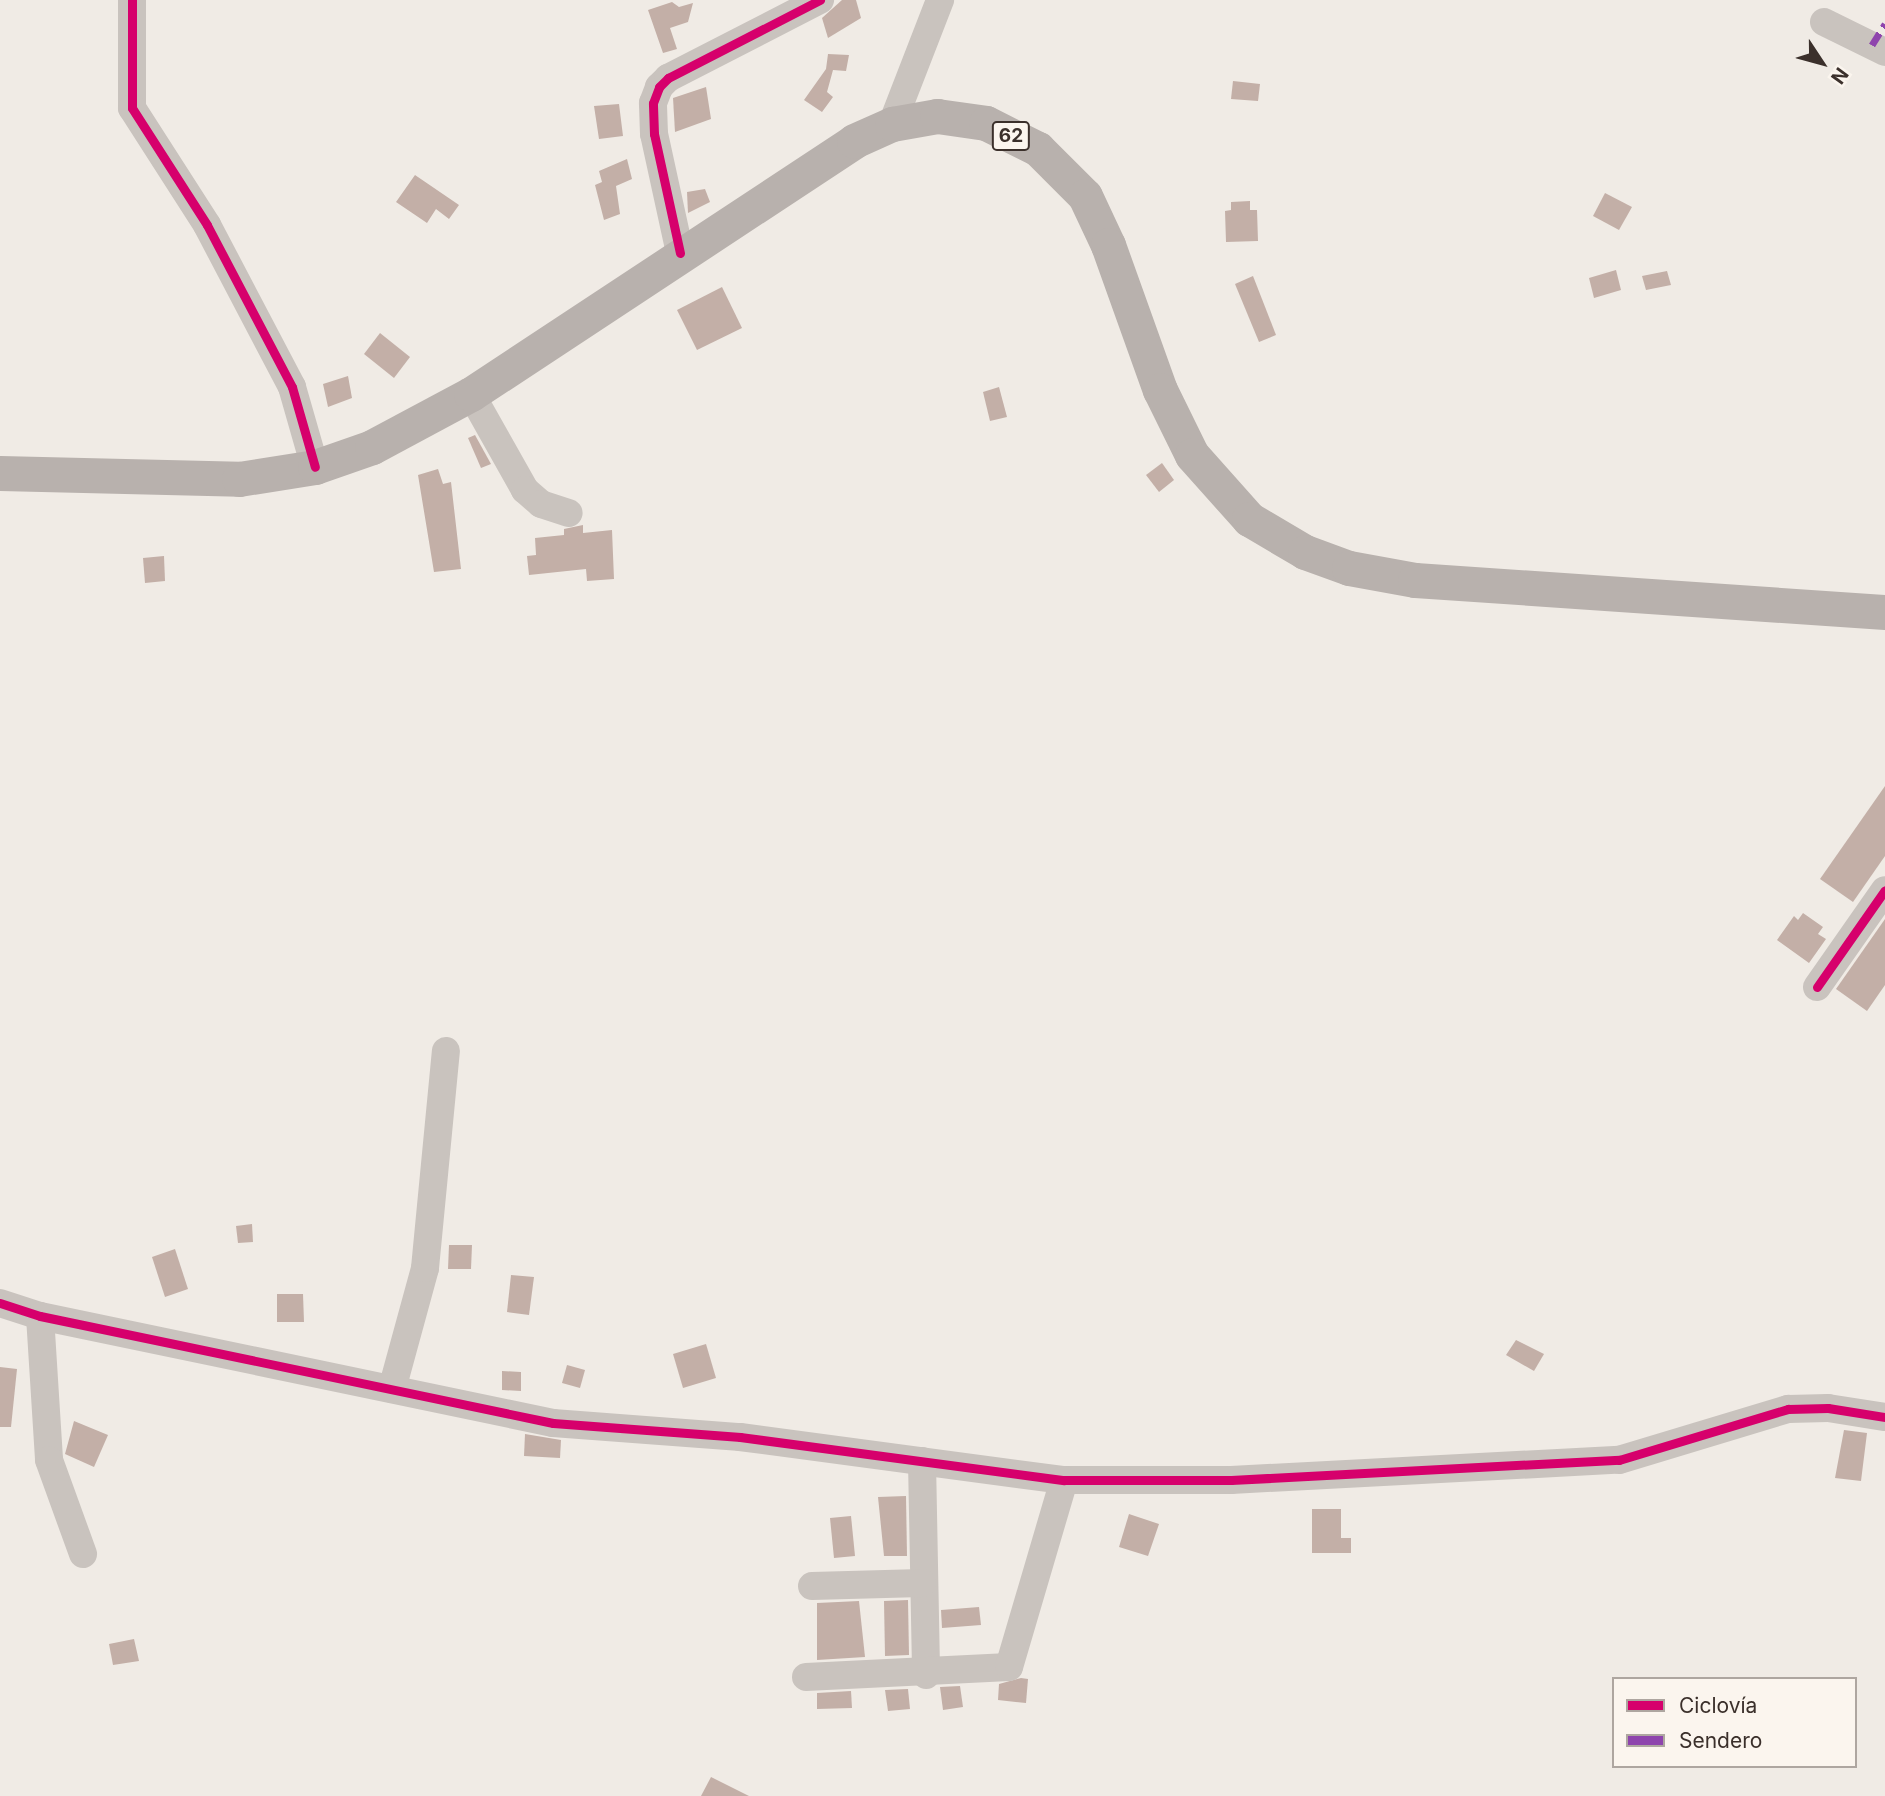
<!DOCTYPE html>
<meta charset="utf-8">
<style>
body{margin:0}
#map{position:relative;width:1885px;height:1796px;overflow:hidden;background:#f0ebe5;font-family:Inter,sans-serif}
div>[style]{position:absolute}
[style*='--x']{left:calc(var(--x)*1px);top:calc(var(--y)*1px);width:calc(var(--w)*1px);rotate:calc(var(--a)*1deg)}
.building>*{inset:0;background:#c3afa7}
.minor>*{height:28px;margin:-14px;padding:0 14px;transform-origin:14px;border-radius:14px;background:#c9c3be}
.major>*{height:35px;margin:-17.5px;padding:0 17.5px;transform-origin:17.5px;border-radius:17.5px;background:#b8b1ad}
.quiet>*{height:7px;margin-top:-3.5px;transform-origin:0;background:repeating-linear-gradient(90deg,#8e44ad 0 14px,transparent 0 21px)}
.cycleway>*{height:9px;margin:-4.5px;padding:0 4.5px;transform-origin:4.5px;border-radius:4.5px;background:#d6006c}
span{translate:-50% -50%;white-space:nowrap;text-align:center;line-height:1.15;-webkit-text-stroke:5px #fbf5ee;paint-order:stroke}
.shield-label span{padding:2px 5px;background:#fbf5ee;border:2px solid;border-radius:5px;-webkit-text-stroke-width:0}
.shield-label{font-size:19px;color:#3b302b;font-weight:700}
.legend{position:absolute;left:1612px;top:1677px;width:245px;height:91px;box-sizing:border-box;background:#fbf5ee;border:2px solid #aea6a0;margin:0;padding:9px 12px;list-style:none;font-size:21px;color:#3b302b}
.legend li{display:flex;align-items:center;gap:14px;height:35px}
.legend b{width:35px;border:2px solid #aea6a0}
.north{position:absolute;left:1787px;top:28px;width:70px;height:70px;-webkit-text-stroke:5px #fbf5ee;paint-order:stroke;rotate:126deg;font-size:19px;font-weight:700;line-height:28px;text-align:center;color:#3b302b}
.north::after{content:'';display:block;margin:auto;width:24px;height:32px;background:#3b302b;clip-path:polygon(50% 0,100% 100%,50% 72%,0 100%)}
</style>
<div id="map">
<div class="building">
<div style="clip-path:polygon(842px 0,856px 0,861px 18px,828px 38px,822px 18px)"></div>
<div style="clip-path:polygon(672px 2px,679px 7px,693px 3px,688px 22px,670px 28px,677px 49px,663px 53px,648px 10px)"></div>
<div style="clip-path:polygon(828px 54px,849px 55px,846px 71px,833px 70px,827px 92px,833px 97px,822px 112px,804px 100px,826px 69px)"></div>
<div style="clip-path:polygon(1233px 81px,1260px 84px,1258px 101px,1231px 99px)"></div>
<div style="clip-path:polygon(706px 87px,711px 119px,675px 132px,673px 98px)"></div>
<div style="clip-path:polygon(619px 104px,623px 136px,599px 139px,594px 106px)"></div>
<div style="clip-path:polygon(627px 159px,632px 179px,616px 186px,620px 214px,604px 220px,595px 185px,602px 182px,599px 171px)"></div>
<div style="clip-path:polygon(415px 175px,459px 205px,449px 219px,436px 209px,427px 223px,396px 202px)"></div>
<div style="clip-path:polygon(705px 189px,710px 202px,688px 213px,687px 192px)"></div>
<div style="clip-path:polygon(1605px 193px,1632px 207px,1619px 230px,1593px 216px)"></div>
<div style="clip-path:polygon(1250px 201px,1250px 210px,1257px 210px,1258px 241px,1226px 242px,1225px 211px,1231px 210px,1231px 202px)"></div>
<div style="clip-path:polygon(1616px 270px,1621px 290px,1594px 298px,1589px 278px)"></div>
<div style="clip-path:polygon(1667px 271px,1671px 285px,1646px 290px,1642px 276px)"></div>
<div style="clip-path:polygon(1253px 276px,1276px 335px,1259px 342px,1235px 284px)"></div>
<div style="clip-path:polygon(722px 287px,742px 328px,697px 350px,677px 310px)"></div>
<div style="clip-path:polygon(380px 333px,410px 357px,394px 378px,364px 354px)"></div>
<div style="clip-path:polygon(348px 376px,352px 398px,328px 407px,323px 384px)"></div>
<div style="clip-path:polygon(999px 387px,1007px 417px,990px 421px,983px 392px)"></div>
<div style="clip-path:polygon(475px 435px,491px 464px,481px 468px,468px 438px)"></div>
<div style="clip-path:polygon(1162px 463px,1174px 480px,1159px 492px,1146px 475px)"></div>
<div style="clip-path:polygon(438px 469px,443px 484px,451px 482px,461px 569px,434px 572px,418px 475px)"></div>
<div style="clip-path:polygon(583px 525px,583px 533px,612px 530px,614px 579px,587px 581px,586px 569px,529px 575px,527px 556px,536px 555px,535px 538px,564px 535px,564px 529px)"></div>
<div style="clip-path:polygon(164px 556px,165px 581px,145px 583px,143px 558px)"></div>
<div style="clip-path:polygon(1885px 786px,1885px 856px,1853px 902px,1820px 879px)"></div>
<div style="clip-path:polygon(1803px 913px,1823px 927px,1818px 934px,1826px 939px,1809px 963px,1777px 940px,1794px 916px,1798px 920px)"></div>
<div style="clip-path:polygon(1885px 919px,1885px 985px,1867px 1011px,1836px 989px)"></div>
<div style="clip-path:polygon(252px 1224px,253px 1242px,238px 1243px,236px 1226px)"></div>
<div style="clip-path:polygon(449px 1245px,472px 1245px,471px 1269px,448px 1269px)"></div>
<div style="clip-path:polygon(175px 1249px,188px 1289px,165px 1297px,152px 1257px)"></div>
<div style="clip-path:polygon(511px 1275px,534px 1277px,529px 1315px,507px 1312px)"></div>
<div style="clip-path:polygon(277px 1294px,303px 1294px,304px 1322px,277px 1322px)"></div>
<div style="clip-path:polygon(1516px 1340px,1544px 1354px,1534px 1371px,1506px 1355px)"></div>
<div style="clip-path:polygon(706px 1344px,716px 1378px,683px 1388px,673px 1354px)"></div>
<div style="clip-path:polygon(567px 1365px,585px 1370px,580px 1388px,562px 1383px)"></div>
<div style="clip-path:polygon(0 1367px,17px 1369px,11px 1427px,0 1427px)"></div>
<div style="clip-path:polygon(502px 1371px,521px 1372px,521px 1391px,502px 1390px)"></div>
<div style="clip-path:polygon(74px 1421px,108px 1435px,94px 1467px,65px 1454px)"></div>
<div style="clip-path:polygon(1844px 1430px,1867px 1433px,1861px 1481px,1835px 1478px)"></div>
<div style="clip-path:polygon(525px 1434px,561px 1440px,560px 1458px,524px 1456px)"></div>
<div style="clip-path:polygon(906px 1496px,907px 1556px,884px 1556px,878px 1497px)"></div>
<div style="clip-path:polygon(1312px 1509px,1341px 1509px,1341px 1538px,1351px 1538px,1351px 1553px,1312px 1553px)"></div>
<div style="clip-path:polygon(1129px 1514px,1159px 1524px,1148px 1556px,1119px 1547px)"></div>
<div style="clip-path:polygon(851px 1516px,855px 1556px,834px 1558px,830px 1518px)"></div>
<div style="clip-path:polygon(908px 1600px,909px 1655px,885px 1656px,884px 1601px)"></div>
<div style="clip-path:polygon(859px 1601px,865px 1657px,817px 1660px,817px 1603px)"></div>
<div style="clip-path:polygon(979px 1607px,981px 1625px,942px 1628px,941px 1610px)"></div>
<div style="clip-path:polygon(134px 1639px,139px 1661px,113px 1665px,109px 1644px)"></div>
<div style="clip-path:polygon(1021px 1678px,1028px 1679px,1026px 1703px,998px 1700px,999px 1684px)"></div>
<div style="clip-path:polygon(960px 1686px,963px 1707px,943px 1710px,940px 1687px)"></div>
<div style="clip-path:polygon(908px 1689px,910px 1709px,888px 1711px,885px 1690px)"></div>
<div style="clip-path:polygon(851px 1691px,852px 1708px,817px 1709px,817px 1693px)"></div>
<div style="clip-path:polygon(711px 1777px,749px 1796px,701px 1796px)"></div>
</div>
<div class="minor">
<div style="--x:132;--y:0;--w:108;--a:90"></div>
<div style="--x:132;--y:108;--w:139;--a:57.3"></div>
<div style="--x:207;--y:225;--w:183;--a:62.3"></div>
<div style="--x:292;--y:387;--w:83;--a:74"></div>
<div style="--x:1824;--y:22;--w:68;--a:26.2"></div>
<div style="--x:892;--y:124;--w:133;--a:-68.8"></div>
<div style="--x:680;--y:253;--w:122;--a:-102.3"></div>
<div style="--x:654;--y:134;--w:31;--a:-92"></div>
<div style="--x:653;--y:103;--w:17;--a:-69"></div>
<div style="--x:659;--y:87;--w:13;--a:-45"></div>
<div style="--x:668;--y:78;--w:171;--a:-27.2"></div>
<div style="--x:471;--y:394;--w:110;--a:60.6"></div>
<div style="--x:525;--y:490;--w:21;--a:41"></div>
<div style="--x:541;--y:504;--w:29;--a:18"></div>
<div style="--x:1817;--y:987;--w:118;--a:-55"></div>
<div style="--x:0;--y:1303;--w:42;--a:18"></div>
<div style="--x:40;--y:1316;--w:524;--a:11.78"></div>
<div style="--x:553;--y:1423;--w:188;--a:4.3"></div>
<div style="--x:740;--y:1437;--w:327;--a:7.6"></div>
<div style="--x:1064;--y:1480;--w:167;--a:0"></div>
<div style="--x:1231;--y:1480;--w:389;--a:-3"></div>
<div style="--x:1619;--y:1460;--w:177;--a:-16.8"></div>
<div style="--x:1788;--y:1409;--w:40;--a:-1.4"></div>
<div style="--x:1828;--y:1408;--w:58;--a:9"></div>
<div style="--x:40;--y:1316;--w:144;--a:86.4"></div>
<div style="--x:49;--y:1460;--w:100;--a:70.1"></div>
<div style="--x:392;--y:1389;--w:125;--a:-74.7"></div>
<div style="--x:425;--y:1268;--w:218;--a:-84.5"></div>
<div style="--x:922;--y:1461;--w:214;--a:88.9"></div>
<div style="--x:812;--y:1586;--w:110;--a:-1.6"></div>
<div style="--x:806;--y:1677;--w:203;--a:-2.8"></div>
<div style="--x:1009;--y:1667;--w:195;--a:-73.6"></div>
</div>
<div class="major">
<div style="--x:0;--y:473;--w:239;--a:1.4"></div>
<div style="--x:239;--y:479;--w:77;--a:-9"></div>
<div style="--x:315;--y:467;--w:60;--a:-19.3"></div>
<div style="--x:372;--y:447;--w:112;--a:-28.2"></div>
<div style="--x:471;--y:394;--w:459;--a:-33.4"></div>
<div style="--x:854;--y:141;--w:42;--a:-24.1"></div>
<div style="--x:892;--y:124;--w:46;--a:-10.1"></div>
<div style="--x:937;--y:116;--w:49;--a:8.1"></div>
<div style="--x:986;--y:123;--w:58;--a:26.6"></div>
<div style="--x:1038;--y:149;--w:66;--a:45"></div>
<div style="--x:1085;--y:196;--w:54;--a:64.9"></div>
<div style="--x:1108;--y:245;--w:154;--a:70.3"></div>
<div style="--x:1160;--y:390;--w:72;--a:63.8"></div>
<div style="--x:1192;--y:455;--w:86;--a:48.3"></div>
<div style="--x:1249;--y:519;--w:65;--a:30.5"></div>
<div style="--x:1305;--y:552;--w:47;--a:20"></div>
<div style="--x:1349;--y:568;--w:67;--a:10.3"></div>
<div style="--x:1415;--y:580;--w:471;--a:3.9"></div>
</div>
<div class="quiet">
<div style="--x:1872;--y:45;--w:25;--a:-58"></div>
</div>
<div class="cycleway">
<div style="--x:132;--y:0;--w:108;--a:90"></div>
<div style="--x:132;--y:108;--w:139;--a:57.3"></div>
<div style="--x:207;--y:225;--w:183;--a:62.3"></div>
<div style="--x:292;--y:387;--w:83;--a:74"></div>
<div style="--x:680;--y:253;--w:122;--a:-102.3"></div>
<div style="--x:654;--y:134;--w:31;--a:-92"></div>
<div style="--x:653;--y:103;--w:17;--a:-69"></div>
<div style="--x:659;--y:87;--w:13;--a:-45"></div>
<div style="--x:668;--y:78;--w:171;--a:-27.2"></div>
<div style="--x:1817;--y:987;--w:118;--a:-55"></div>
<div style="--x:0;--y:1303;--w:42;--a:18"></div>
<div style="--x:40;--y:1316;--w:524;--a:11.78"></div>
<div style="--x:553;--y:1423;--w:188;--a:4.3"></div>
<div style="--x:740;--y:1437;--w:327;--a:7.6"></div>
<div style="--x:1064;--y:1480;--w:167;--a:0"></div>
<div style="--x:1231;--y:1480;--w:389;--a:-3"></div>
<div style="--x:1619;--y:1460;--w:177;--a:-16.8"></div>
<div style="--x:1788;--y:1409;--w:40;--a:-1.4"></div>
<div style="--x:1828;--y:1408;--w:58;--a:9"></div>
</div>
<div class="shield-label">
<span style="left:1011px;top:136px">62</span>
</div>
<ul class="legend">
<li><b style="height:9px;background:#d6006c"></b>Ciclovía</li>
<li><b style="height:9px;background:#8e44ad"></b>Sendero</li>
</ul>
<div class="north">N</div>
</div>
